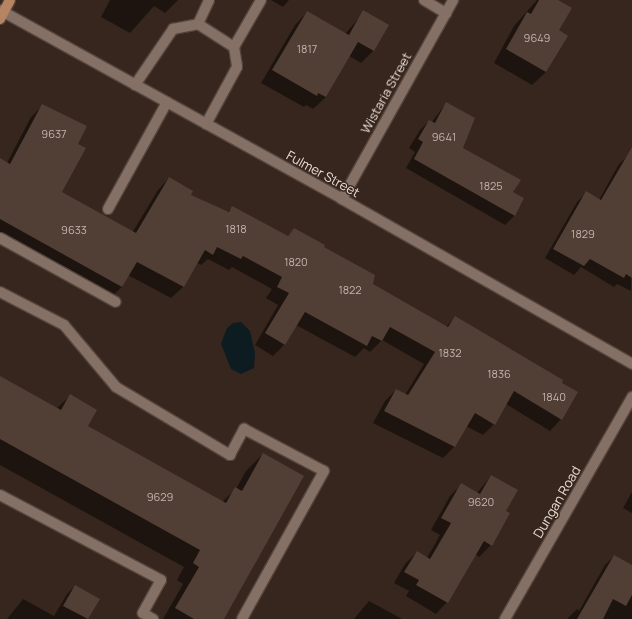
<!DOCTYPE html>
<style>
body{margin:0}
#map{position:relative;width:632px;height:619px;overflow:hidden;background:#37261d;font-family:Manrope,sans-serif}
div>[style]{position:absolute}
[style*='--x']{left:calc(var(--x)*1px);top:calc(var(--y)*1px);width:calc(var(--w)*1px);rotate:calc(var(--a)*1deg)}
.water>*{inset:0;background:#0d1c20}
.shadow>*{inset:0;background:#0007}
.building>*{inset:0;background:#513e35}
.roads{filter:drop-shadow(1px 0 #53443c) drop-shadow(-1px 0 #53443c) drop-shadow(0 1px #53443c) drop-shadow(0 -1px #53443c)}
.lane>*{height:10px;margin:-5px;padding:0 5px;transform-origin:5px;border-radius:5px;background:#847065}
.street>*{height:10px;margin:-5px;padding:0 5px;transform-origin:5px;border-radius:5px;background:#847065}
.primary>*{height:10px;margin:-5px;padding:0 5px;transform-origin:5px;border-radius:5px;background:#b68463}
span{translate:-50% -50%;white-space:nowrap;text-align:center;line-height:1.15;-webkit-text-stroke:3px #37261d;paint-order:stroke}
.number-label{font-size:11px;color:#c3b5ae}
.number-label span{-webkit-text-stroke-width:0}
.street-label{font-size:13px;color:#e9ddd7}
</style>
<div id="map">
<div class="water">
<div style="clip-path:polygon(241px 322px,250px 331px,255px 353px,254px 368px,241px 374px,231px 369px,221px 344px,227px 328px,233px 323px)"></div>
</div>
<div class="shadow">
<div style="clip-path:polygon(110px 0,178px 0,165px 13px,154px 6px,130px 33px,101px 17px)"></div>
<div style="clip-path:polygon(271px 0,289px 0,283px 7px)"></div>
<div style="clip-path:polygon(537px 0,556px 0,558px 31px,546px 72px,532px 85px,494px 63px,514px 26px)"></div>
<div style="clip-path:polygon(307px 12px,345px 34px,364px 12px,374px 50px,361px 63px,349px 56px,326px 97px,313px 109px,306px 105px,304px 107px,261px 83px,295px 25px)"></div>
<div style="clip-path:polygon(446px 103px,461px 148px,512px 192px,523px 199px,514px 216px,505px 225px,406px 168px,415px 152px,409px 148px,420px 130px,429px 121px,432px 122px)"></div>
<div style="clip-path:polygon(43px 105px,76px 144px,61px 193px,132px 233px,158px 190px,169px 178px,190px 195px,227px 212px,232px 208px,287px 237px,294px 229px,372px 285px,446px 327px,455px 317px,561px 419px,550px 431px,506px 404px,494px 424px,483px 435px,466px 426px,454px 447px,443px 458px,373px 423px,385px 401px,396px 390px,405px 395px,424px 364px,382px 340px,370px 352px,364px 348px,355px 357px,296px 325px,285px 344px,273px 356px,255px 345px,278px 305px,266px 298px,272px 289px,232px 267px,229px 270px,208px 259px,201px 265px,197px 263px,183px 287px,171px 298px,128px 275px,122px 287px,110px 298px,0 237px,0 159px,7px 163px,31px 117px)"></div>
<div style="clip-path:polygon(629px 155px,632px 157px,631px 291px,617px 284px,614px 287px,581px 267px,574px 275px,545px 258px,577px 202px,586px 193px,599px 200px,619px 164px)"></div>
<div style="clip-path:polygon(0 377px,56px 409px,70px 396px,87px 427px,222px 502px,236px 489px,246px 471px,263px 454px,222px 619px,163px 619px,183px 584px,177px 580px,184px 567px,0 465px)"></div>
<div style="clip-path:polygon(491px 476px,505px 511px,509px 513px,491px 545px,479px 557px,475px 554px,447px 602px,436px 614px,406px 596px,409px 591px,394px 583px,405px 564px,417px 552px,427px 558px,440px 535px,431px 530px,450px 496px,461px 485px,477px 493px)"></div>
<div style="clip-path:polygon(632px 492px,632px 513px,623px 508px)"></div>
<div style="clip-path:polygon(614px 556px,632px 566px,632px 619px,567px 619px,577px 609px,579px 611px,605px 565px)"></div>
<div style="clip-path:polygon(75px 586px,98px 599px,86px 619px,7px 619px,23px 599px,54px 616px,67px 594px)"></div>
<div style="clip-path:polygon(369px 601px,402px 619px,354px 619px)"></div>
</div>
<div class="building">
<div style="clip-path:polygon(539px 0,558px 0,572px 8px,559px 30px,568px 36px,546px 72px,506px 49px,527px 12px,531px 14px)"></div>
<div style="clip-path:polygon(363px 10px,389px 25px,374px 51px,358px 42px,326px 97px,318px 93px,317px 96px,272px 70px,307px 11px,349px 35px)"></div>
<div style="clip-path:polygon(446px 102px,475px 118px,463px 148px,521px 180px,513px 192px,524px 198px,515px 216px,414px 159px,423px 142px,418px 139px,429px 120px,435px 123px)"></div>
<div style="clip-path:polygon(42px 104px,87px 126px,78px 144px,86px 148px,62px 192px,136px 233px,169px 177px,193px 191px,191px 195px,229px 212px,232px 206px,288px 236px,294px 228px,325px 245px,324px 247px,375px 275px,373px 284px,448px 327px,455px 316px,563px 380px,562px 383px,578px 392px,562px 420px,514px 391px,495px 425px,475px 413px,455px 447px,384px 411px,396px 389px,408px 395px,435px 352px,390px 327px,382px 341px,372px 336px,367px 346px,305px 312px,285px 345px,265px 333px,289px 293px,277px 287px,282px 277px,243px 256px,241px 259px,217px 247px,213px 255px,205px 250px,184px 287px,137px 262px,122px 287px,0 219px,0 158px,10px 164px)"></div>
<div style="clip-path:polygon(632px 147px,632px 278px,626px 274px,624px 278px,590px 259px,584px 266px,553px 249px,586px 191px,601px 200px)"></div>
<div style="clip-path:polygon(0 376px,61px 410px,70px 394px,97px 410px,88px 426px,226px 503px,235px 487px,242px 491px,263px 453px,304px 476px,224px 619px,194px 619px,175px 608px,199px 567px,193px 563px,200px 550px,0 439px)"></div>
<div style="clip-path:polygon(491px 475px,518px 490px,506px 511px,510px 513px,492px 546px,484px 541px,448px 603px,416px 585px,419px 580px,404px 572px,417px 551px,430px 559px,451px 523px,441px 518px,461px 483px,480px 494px)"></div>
<div style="clip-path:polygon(614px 555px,632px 565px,632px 595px,626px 606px,613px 599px,603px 619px,577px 619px)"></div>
<div style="clip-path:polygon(75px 585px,100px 599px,88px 619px,63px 606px)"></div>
</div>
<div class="roads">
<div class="lane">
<div style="--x:424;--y:0;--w:26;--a:31"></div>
<div style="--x:198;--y:24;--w:26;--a:-65"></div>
<div style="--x:234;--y:47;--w:54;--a:-60.1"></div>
<div style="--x:135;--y:85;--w:68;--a:-55.8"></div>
<div style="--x:173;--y:29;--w:25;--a:-11"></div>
<div style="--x:198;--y:24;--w:43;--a:32.6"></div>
<div style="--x:234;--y:47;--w:20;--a:81"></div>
<div style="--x:237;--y:67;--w:65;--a:118.5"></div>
<div style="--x:108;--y:209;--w:122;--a:-61.1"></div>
<div style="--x:0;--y:238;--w:132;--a:28.9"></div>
<div style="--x:0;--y:292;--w:72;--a:27.3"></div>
<div style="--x:64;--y:325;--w:81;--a:50"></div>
<div style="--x:116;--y:387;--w:133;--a:30.8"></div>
<div style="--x:230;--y:455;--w:30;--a:-62"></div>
<div style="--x:244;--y:429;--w:90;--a:27.7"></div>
<div style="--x:324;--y:471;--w:169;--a:119"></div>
<div style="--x:0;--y:495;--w:182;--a:27.8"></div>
<div style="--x:161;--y:580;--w:38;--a:119"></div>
<div style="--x:143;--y:613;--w:12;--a:31"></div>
</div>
<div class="street">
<div style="--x:0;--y:10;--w:391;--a:28.9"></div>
<div style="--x:342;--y:199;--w:334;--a:29.6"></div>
<div style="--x:342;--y:199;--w:228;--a:-60.8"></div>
<div style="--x:505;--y:619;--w:256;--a:-60.2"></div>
</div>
<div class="primary">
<div style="--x:0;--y:19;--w:21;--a:-62"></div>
</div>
</div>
<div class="number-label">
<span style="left:537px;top:38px">9649</span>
<span style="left:307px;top:49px">1817</span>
<span style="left:54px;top:134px">9637</span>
<span style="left:444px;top:137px">9641</span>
<span style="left:491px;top:186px">1825</span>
<span style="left:236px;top:229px">1818</span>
<span style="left:74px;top:230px">9633</span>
<span style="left:583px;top:234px">1829</span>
<span style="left:296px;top:262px">1820</span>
<span style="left:350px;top:290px">1822</span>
<span style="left:450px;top:353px">1832</span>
<span style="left:499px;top:374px">1836</span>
<span style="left:554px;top:397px">1840</span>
<span style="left:160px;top:497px">9629</span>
<span style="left:481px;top:502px">9620</span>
</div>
<div class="street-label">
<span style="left:386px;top:93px;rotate:-61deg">Wistaria Street</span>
<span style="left:323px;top:174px;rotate:29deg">Fulmer Street</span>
<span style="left:557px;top:502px;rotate:-60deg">Dungan Road</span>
</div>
</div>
